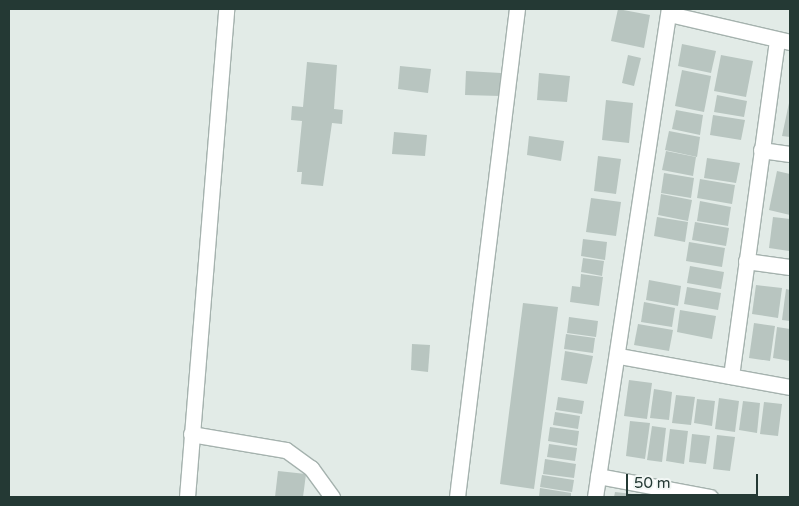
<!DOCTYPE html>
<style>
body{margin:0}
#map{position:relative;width:799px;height:506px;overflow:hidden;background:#e2ebe7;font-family:"Varela Round",sans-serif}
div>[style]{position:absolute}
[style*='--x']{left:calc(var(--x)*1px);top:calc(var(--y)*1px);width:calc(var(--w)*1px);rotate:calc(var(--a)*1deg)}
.building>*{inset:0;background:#b8c5c0}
.roads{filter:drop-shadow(1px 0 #a5b2ae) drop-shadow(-1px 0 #a5b2ae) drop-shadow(0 1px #a5b2ae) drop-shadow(0 -1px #a5b2ae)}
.street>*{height:15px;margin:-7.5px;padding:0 7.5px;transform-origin:7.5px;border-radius:7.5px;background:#fff}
span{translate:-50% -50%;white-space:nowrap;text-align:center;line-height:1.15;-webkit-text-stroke:4px #f2f7f5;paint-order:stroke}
.frame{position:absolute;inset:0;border:10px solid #243934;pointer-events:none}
.scale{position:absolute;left:626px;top:474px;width:132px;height:22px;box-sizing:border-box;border:2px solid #243934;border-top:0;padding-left:6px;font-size:15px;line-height:18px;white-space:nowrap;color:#243934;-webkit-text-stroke:4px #f2f7f5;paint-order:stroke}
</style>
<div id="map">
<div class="building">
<div style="clip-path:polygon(618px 9px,650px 15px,644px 48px,611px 41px)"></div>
<div style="clip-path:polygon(682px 44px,716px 51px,711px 73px,678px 66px)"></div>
<div style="clip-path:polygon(628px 55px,641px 58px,634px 86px,622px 83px)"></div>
<div style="clip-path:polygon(721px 55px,753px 61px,746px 97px,714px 91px)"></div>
<div style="clip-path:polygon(307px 62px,337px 65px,334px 109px,343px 110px,342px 124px,332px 123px,323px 186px,301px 184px,302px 172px,297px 172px,302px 121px,291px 120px,292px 106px,303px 107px)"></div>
<div style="clip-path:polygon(400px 66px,431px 69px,428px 93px,398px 89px)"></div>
<div style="clip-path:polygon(682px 70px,711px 76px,704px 112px,675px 106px)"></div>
<div style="clip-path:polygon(466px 71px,501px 73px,500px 96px,465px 95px)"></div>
<div style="clip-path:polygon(539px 73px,570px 76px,567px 102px,537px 100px)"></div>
<div style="clip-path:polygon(717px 95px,747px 101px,744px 117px,714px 112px)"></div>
<div style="clip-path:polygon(606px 100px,633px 103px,629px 143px,602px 140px)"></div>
<div style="clip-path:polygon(789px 103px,790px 104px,790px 137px,782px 136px)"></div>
<div style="clip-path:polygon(676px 110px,703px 115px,700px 135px,672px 129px)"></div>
<div style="clip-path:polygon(713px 115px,745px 120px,741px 140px,710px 135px)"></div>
<div style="clip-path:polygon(669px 131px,700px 137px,697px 157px,665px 150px)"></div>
<div style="clip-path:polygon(394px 132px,427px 135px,425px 156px,392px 154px)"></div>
<div style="clip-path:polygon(529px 136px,564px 141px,561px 161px,527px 155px)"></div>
<div style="clip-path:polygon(666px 151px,696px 157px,693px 176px,662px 170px)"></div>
<div style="clip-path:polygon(598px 156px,621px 159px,616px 194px,594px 191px)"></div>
<div style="clip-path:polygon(707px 158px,740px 163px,736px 183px,704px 178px)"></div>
<div style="clip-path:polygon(777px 171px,790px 174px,790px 215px,769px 210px)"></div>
<div style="clip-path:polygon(664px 173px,694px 178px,691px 198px,661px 193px)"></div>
<div style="clip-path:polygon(700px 179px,735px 185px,732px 204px,697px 198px)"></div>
<div style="clip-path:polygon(661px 194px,692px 200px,688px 221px,658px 215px)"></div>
<div style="clip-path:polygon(591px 198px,621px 202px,616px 236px,586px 232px)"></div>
<div style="clip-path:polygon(700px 201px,731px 207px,728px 226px,697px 221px)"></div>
<div style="clip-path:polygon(657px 217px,688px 222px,685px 242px,654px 236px)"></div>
<div style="clip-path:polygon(773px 217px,790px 219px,789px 251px,769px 248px)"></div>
<div style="clip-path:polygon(695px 222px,729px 228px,726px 246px,692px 240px)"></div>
<div style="clip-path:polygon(583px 239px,607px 242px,605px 260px,581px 256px)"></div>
<div style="clip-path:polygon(689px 242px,725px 248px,722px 267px,686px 261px)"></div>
<div style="clip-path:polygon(583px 258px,604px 261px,602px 276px,581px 272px)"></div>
<div style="clip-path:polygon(690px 266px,724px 272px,721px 289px,687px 283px)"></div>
<div style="clip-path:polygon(581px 274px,603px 277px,599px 306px,570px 302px,572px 286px,580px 287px)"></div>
<div style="clip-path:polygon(649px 280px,681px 286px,678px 306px,646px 300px)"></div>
<div style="clip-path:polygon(756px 285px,782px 288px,778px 318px,752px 314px)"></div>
<div style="clip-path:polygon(687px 287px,721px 293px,718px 310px,684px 304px)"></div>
<div style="clip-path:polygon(786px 289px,790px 290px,790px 321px,782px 320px)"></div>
<div style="clip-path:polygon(644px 302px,675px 308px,672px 327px,641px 322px)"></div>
<div style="clip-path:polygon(523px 303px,558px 307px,534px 489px,500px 484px)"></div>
<div style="clip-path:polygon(680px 310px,716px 316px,712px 339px,677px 332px)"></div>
<div style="clip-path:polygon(569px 317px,598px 321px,596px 337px,567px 333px)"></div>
<div style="clip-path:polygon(754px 323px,775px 326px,770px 361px,749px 358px)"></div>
<div style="clip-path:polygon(638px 324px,673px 330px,669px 351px,634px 345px)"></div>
<div style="clip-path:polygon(777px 327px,790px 329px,790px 361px,773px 358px)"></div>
<div style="clip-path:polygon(566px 334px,595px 338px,593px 353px,564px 349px)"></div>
<div style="clip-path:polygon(412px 344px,430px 345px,428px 372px,411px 370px)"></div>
<div style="clip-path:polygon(565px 351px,593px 356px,587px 384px,561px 380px)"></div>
<div style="clip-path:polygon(629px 380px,652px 383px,647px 419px,624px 416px)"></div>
<div style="clip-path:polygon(654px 389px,672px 392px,669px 420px,650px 418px)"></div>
<div style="clip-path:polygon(676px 395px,695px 397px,691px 425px,672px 423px)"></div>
<div style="clip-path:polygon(558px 397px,584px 401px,582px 414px,556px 410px)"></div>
<div style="clip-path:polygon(719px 398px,739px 401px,735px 432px,715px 429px)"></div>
<div style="clip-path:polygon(697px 399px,715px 401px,712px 426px,694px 423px)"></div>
<div style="clip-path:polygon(743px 401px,760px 403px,757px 433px,739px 430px)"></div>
<div style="clip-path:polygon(764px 402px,782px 404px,778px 436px,760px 434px)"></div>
<div style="clip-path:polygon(555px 412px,580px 416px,578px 429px,553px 425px)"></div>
<div style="clip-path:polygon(630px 421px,650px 423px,645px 459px,626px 456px)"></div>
<div style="clip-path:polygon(652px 426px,666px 428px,662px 462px,647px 460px)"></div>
<div style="clip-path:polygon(550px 427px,579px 431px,577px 446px,548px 441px)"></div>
<div style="clip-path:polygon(670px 429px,688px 431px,684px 464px,666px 461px)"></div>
<div style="clip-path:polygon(692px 434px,710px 436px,706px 464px,689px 462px)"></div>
<div style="clip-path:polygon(717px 435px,735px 437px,730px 471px,713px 469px)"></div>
<div style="clip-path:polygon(549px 444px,577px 448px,575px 461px,547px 457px)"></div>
<div style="clip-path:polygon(545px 459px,576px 464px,574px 478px,543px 474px)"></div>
<div style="clip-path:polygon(278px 471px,306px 474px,303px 497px,275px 497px)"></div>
<div style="clip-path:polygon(542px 475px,574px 480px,572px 492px,540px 487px)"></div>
<div style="clip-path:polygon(540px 488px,571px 493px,571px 497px,539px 497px)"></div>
<div style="clip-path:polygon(615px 492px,649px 496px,649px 497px,614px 497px)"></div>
</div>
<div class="roads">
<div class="street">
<div style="--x:669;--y:14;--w:124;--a:13"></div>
<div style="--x:761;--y:150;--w:29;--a:8"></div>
<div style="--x:746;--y:261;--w:44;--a:7.8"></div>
<div style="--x:619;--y:356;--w:174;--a:10.3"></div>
<div style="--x:731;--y:376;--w:339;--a:-82.2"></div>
<div style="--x:191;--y:434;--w:96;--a:9.6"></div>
<div style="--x:286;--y:450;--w:31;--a:36"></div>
<div style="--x:311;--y:468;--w:36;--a:54"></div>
<div style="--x:598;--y:476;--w:114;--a:10.6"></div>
<div style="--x:187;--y:497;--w:490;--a:-85.4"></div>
<div style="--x:457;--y:497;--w:492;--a:-83"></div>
<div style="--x:595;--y:497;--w:494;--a:-81.4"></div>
</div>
</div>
<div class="frame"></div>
<div class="scale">50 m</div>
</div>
